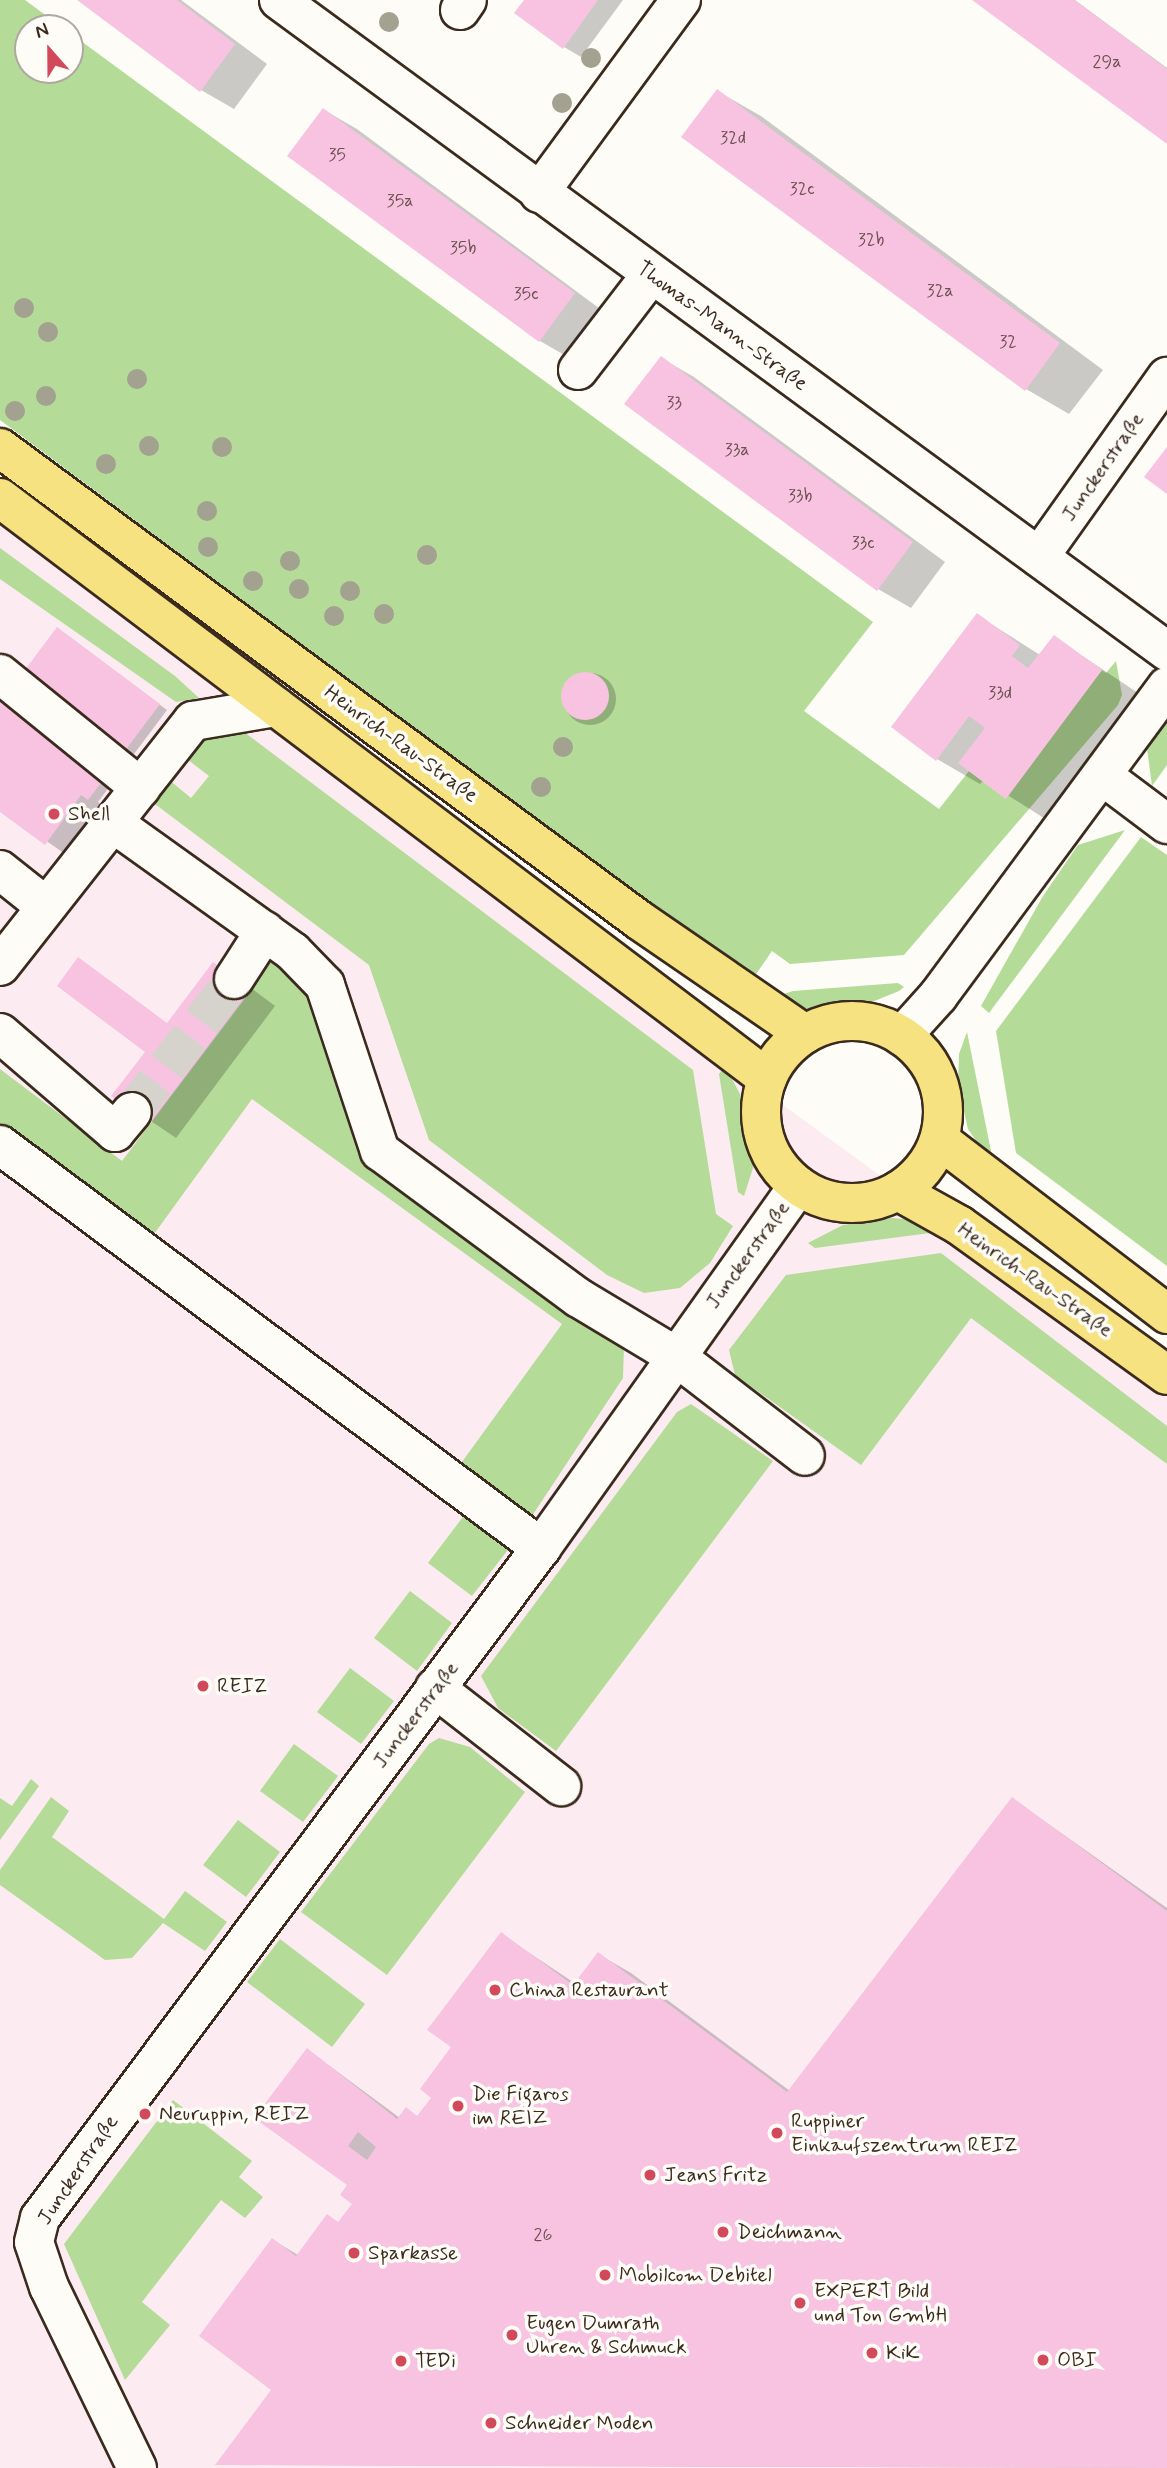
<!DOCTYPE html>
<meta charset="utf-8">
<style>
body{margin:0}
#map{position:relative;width:1167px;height:2468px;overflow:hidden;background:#fdfcf7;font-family:Mynerve,sans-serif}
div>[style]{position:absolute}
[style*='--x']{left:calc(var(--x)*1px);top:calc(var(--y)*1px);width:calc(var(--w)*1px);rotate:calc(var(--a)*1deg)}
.built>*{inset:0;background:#fcebf0}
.green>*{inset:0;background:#b4db97}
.shadow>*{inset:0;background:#0003}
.round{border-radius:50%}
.building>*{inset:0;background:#f8c3e0}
.minor-tunnel>*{height:38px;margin-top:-19px;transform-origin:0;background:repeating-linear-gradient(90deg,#d6d2cc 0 38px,transparent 0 57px)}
.roads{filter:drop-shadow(2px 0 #3b2a1e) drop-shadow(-2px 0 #3b2a1e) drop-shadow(0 2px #3b2a1e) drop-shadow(0 -2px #3b2a1e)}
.minor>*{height:38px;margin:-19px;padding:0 19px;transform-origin:19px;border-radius:19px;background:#fdfcf7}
.major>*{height:38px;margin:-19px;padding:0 19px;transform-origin:19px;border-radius:19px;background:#f7e281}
.major>.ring{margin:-19px;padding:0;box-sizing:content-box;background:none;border:38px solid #f7e281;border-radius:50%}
.trees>*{width:20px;height:20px;margin:-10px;border-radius:50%;background:#a3a190}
.dots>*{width:19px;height:19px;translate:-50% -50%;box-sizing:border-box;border:4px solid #fdfcf7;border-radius:50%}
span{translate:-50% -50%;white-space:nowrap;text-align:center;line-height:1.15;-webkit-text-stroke:7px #fdfcf7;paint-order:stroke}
.number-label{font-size:18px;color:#6a504e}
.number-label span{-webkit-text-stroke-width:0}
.street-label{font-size:21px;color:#3b2a1e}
.poi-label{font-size:21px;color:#3b2a1e}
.left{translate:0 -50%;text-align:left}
.north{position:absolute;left:14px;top:14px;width:70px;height:70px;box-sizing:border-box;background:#fdfcf7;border:2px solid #afa8a0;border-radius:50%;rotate:339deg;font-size:19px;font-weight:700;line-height:28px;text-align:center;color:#3b2a1e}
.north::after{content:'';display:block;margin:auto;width:24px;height:32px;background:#d1495b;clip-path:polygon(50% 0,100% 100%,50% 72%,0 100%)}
</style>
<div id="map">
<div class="built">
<div style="clip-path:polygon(0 521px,728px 1065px,1167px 1384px,1167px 2468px,0 2468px)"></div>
</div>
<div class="green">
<div style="clip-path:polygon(0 0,25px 0,63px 28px,28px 28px,28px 70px,70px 70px,70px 33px,873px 622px,804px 711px,939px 809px,969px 771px,1005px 798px,1102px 670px,1106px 673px,1116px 661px,1122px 695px,1118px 705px,904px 955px,790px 964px,772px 951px,752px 980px,0 420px)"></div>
<div style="clip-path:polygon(0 548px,175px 676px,199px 698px,176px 702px,0 579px)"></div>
<div style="clip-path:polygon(1167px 721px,1167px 765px,1152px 786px,1147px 748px)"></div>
<div style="clip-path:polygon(240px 729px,693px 1070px,716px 1214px,733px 1226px,710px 1263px,680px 1288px,644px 1293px,607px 1275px,429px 1140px,369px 965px,151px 801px,168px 779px,191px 798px,209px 776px,183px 756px,193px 742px)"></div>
<div style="clip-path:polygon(1125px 830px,989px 1013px,981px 1006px,1043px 896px,1078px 845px)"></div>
<div style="clip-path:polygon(1141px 837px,1167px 855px,1167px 1266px,1016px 1153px,996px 1031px)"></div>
<div style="clip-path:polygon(288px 946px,382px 1142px,624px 1345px,623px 1378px,530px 1519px,459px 1466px,562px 1324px,252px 1099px,149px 1241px,0 1126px,0 1069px,122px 1161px,256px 984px,260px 964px)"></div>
<div style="clip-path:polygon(898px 983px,904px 987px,899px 991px,862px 1006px,807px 1009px,778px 996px,793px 991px)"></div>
<div style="clip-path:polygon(967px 1032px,991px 1151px,987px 1157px,968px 1129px,958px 1085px,959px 1054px)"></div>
<div style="clip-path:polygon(725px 1066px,741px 1096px,751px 1148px,753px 1168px,744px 1196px,738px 1192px,719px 1074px)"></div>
<div style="clip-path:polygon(891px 1218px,914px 1220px,934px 1228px,930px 1233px,815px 1248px,808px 1243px,843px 1225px)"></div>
<div style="clip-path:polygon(941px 1253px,1167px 1426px,1167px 1464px,971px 1318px,861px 1465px,735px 1375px,729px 1350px,786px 1275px)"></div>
<div style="clip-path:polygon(691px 1404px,773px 1461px,556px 1751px,498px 1708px,481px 1676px,677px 1412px)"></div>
<div style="clip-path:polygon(466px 1513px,511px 1546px,472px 1596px,428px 1563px)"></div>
<div style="clip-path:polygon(410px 1591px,452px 1623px,417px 1671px,374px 1638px)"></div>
<div style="clip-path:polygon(350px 1668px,394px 1701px,361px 1744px,317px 1712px)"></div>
<div style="clip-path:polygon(439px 1738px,470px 1747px,525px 1792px,387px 1975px,301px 1912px,429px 1744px)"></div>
<div style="clip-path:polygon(294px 1744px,338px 1776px,303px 1822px,260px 1791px)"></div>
<div style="clip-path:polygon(31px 1779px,39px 1786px,0 1840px,0 1798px,12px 1806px)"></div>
<div style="clip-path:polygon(51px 1797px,69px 1811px,52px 1837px,164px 1919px,185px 1891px,227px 1922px,205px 1951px,163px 1923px,132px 1958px,105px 1960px,0 1885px,0 1870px)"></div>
<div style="clip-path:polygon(238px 1820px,280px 1852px,246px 1897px,203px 1865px)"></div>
<div style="clip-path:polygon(280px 1939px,365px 2004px,332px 2047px,247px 1982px)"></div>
<div style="clip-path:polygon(173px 2100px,252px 2161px,239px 2177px,263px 2197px,245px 2218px,221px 2200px,142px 2302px,170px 2325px,125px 2380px,64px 2244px)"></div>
</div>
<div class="shadow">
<div style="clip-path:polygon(80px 0,181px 0,267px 64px,234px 109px,201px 90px)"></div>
<div style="clip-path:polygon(526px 0,623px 0,581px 57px,564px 47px)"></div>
<div style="clip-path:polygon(975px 0,1075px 0,1167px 68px,1167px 142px)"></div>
<div style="clip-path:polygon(717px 91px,761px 116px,1103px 370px,1069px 414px,1026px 389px)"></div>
<div style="clip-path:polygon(324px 110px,357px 129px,607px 314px,573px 360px,540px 341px,290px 155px)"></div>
<div style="clip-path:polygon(661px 358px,694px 377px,945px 562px,911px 608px,878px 589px)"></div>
<div style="clip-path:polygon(977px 615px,1040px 655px,1054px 637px,1144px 697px,1050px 822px,984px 780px,980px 784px,937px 759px)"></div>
<div style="clip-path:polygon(65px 634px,167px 710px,98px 802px,108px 809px,71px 858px,0 809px,0 706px)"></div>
<div class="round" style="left:564px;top:673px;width:52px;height:52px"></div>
<div style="clip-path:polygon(239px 979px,275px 1006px,176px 1138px,114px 1096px,168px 1024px)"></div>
<div style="clip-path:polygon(1013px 1799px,1167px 1908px,1167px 2468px,218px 2465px,274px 2390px,273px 2240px,298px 2255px,339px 2223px,354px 2204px,308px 2050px,400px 2118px,407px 2110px,419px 2117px,434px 2097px,501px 1934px,576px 1984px,598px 1954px,631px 1973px,790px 2091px)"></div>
</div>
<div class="building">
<div style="clip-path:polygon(77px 0,177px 0,235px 44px,200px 92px)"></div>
<div style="clip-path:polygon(524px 0,598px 0,563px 49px,514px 13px)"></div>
<div style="clip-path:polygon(972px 0,1074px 0,1091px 12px,1167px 69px,1167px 144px)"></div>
<div style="clip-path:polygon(717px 89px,1060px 343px,1025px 391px,681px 137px)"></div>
<div style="clip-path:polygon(323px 108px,575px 293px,539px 342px,287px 156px)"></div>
<div style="clip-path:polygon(661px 356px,913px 542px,877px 591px,624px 404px)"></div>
<div style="clip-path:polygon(1167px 447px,1167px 494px,1144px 477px)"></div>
<div style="clip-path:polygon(977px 613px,1020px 645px,1012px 656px,1028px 668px,1054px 635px,1102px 670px,1006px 799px,958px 763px,985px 728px,969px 716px,936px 761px,891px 727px)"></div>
<div style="clip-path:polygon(57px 627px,160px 704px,88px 800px,81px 795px,45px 845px,0 812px,0 703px)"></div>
<div class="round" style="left:561px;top:672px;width:48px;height:48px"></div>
<div style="clip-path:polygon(78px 957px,167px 1023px,213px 962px,250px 990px,149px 1124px,111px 1096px,145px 1052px,57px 986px)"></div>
<div style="clip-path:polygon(evenodd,1012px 1797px,1167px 1911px,1167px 2468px,215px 2465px,271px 2390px,199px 2336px,272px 2238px,296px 2256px,327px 2214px,338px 2222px,352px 2204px,340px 2195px,347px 2185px,254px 2118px,307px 2048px,397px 2119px,406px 2107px,417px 2116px,431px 2098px,420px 2089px,451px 2047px,427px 2030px,501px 1932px,573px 1985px,598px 1952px,787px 2092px,1012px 1797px,358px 2132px,376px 2147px,367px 2160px,348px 2146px,358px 2132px)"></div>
</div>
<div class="minor-tunnel">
<div style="--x:132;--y:1112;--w:168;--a:-52.5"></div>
</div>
<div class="roads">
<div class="minor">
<div style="--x:279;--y:0;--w:1101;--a:36.25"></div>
<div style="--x:460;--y:10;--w:12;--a:-55"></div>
<div style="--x:539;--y:193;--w:240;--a:-53.7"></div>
<div style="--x:578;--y:370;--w:120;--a:-52.5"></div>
<div style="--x:1039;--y:557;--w:221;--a:-54.6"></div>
<div style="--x:0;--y:674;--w:181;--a:39"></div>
<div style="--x:1103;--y:776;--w:80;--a:36.9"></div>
<div style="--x:113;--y:823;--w:221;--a:35.6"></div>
<div style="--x:293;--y:952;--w:46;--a:45.9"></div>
<div style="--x:325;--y:985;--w:175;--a:71.7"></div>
<div style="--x:380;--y:1151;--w:247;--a:36.5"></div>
<div style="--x:579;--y:1298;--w:111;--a:31"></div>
<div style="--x:674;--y:1355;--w:165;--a:37.6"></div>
<div style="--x:0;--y:870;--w:56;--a:38.5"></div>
<div style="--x:0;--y:966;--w:312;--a:-51.8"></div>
<div style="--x:193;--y:721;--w:84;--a:-9.6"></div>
<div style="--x:234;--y:979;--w:57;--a:-57.1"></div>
<div style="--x:0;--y:1033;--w:152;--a:40.7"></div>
<div style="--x:115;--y:1132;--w:26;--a:-50"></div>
<div style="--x:902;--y:1036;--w:54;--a:-48"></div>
<div style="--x:938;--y:996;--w:385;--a:-53.5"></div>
<div style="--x:0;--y:1145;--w:675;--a:36.68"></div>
<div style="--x:435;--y:1688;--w:160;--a:37.9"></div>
<div style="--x:137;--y:2468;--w:201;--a:-115.9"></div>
<div style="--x:49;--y:2287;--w:47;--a:-108.4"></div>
<div style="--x:34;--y:2242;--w:25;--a:-76"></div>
<div style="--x:40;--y:2218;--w:837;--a:-53.21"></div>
<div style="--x:541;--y:1548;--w:444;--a:-54.6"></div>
</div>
<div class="major">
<div style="--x:0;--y:448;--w:794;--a:36.45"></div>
<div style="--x:639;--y:920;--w:201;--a:34.5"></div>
<div style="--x:0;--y:498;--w:962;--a:37.1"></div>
<div class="ring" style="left:761px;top:1021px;width:144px;height:144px"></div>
<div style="--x:941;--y:1141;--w:285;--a:37.4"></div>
<div style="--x:898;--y:1191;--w:70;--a:29.1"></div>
<div style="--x:959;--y:1225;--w:256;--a:35.8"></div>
</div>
</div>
<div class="trees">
<div style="left:389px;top:22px"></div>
<div style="left:591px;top:58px"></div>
<div style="left:562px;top:103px"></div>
<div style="left:24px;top:308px"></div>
<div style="left:48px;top:332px"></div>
<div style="left:137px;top:379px"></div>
<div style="left:46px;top:396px"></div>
<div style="left:15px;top:411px"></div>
<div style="left:149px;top:446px"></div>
<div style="left:222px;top:447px"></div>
<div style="left:106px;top:464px"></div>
<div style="left:207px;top:511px"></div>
<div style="left:208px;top:547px"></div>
<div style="left:427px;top:555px"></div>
<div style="left:290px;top:561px"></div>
<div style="left:253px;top:581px"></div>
<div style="left:299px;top:589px"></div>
<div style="left:350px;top:591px"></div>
<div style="left:384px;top:614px"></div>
<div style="left:334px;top:616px"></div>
<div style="left:563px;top:747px"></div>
<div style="left:541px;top:787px"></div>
</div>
<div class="dots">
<div style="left:54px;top:814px;background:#d1495b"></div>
<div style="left:203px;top:1686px;background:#d1495b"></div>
<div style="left:495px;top:1990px;background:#d1495b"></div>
<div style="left:458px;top:2106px;background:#d1495b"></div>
<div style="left:145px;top:2114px;background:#d1495b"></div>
<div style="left:777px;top:2133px;background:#d1495b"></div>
<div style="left:650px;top:2175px;background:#d1495b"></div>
<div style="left:723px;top:2232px;background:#d1495b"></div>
<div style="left:354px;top:2253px;background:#d1495b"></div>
<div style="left:605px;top:2275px;background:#d1495b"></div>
<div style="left:800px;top:2303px;background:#d1495b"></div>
<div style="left:512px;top:2335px;background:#d1495b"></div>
<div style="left:872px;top:2353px;background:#d1495b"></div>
<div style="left:1043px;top:2360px;background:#d1495b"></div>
<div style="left:401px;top:2361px;background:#d1495b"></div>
<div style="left:491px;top:2423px;background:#d1495b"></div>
</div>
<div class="number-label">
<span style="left:1107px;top:62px">29a</span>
<span style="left:733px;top:138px">32d</span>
<span style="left:337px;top:155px">35</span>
<span style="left:802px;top:189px">32c</span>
<span style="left:400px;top:201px">35a</span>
<span style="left:871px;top:240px">32b</span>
<span style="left:463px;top:248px">35b</span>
<span style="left:940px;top:291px">32a</span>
<span style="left:526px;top:294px">35c</span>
<span style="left:1008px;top:342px">32</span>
<span style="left:674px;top:403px">33</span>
<span style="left:737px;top:450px">33a</span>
<span style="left:800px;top:496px">33b</span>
<span style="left:863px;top:543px">33c</span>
<span style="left:1000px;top:693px">33d</span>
<span style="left:543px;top:2235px">26</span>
</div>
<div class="street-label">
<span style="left:722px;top:326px;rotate:36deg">Thomas-Mann-Straße</span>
<span style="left:1103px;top:467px;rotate:-55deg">Junckerstraße</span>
<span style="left:401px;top:744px;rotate:36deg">Heinrich-Rau-Straße</span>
<span style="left:748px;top:1255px;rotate:-54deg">Junckerstraße</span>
<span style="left:1035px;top:1280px;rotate:35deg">Heinrich-Rau-Straße</span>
<span style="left:416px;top:1715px;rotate:-53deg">Junckerstraße</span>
<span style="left:78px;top:2170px;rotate:-56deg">Junckerstraße</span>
</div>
<div class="poi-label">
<span class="left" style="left:68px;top:814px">Shell</span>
<span class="left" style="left:217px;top:1686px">REIZ</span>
<span class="left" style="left:509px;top:1990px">China Restaurant</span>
<span class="left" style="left:472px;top:2106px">Die Figaros<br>im REIZ</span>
<span class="left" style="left:159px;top:2114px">Neuruppin, REIZ</span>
<span class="left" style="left:791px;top:2133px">Ruppiner<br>Einkaufszentrum REIZ</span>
<span class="left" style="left:664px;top:2175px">Jeans Fritz</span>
<span class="left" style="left:737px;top:2232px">Deichmann</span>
<span class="left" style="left:368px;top:2253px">Sparkasse</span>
<span class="left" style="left:619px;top:2275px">Mobilcom Debitel</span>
<span class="left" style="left:814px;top:2303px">EXPERT Bild<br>und Ton GmbH</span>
<span class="left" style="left:526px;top:2335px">Eugen Dumrath<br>Uhren &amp; Schmuck</span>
<span class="left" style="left:886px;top:2353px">KiK</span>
<span class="left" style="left:1057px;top:2360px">OBI</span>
<span class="left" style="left:415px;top:2361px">TEDi</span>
<span class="left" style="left:505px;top:2423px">Schneider Moden</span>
</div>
<div class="north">N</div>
</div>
